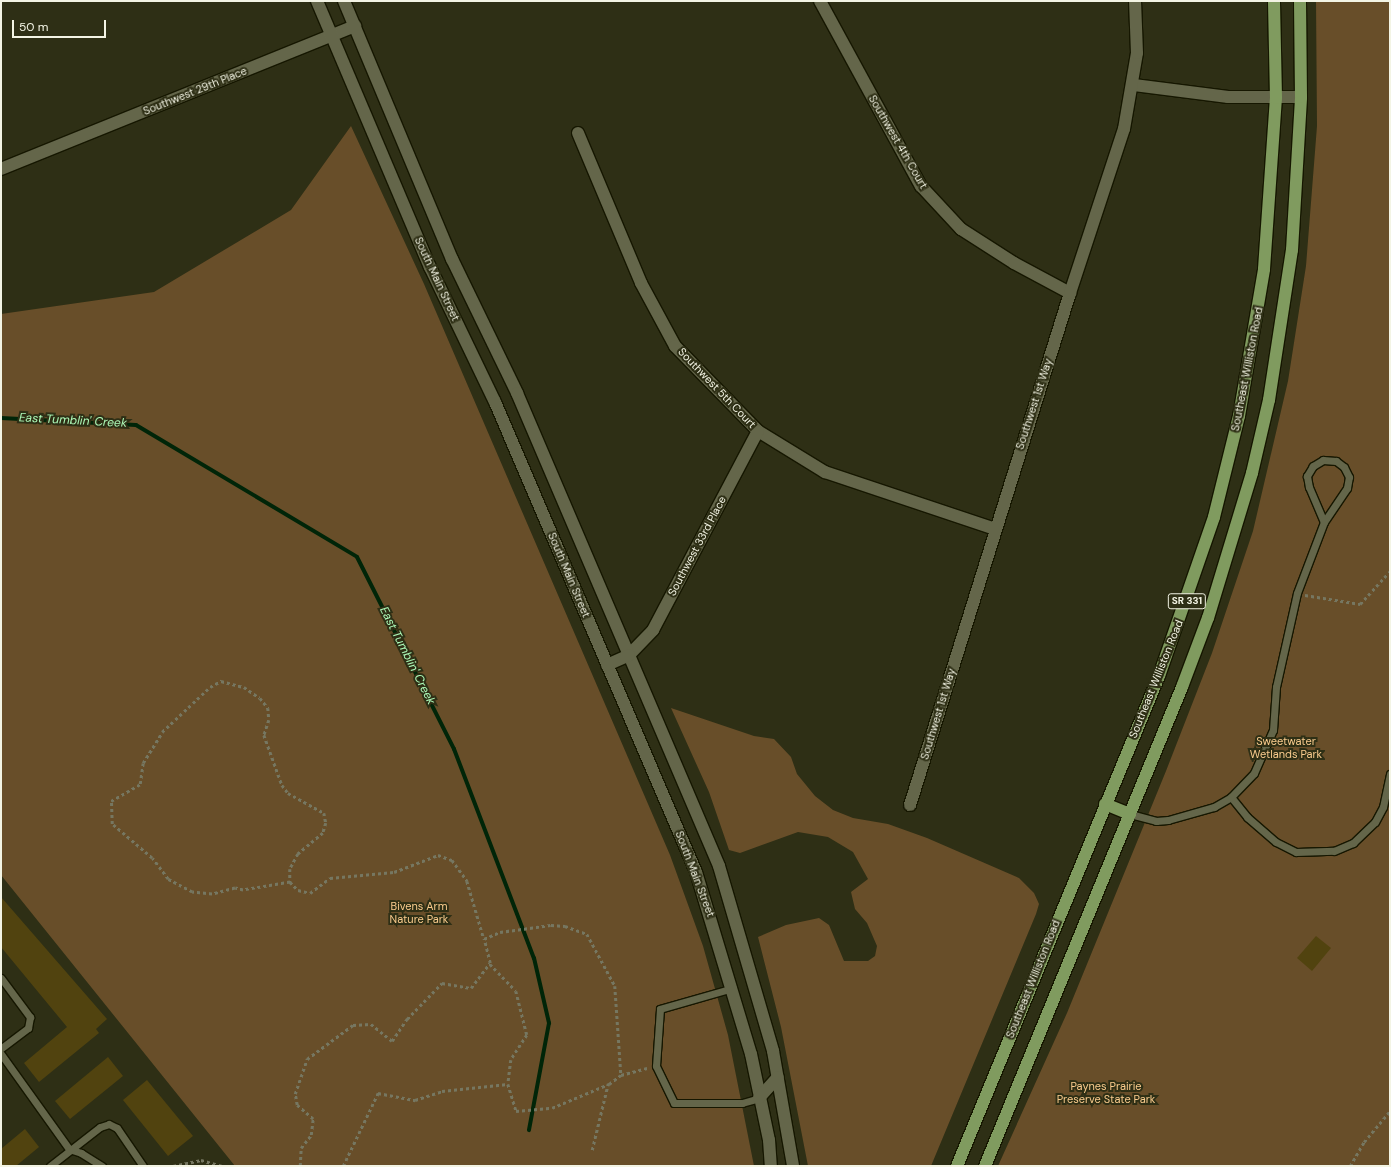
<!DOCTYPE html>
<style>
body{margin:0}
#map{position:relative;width:1391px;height:1167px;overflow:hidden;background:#2e2f15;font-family:"DM Sans",sans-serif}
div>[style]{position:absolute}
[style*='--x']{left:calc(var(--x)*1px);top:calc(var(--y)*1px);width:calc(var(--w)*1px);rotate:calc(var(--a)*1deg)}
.green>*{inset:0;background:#684e29}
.stream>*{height:4px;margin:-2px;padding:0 2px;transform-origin:2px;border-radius:2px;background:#002508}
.building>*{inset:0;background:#51430f}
.path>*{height:2.5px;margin-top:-1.25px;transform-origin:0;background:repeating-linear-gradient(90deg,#767761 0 3px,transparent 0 6px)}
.roads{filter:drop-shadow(1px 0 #161700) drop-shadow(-1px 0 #161700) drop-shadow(0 1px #161700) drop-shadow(0 -1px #161700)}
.service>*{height:7px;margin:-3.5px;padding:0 3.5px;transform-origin:3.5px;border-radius:3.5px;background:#64664a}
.minor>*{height:12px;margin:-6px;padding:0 6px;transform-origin:6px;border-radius:6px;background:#64664a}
.secondary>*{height:12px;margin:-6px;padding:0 6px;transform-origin:6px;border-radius:6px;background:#64664a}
.trunk>*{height:12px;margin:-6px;padding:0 6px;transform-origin:6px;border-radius:6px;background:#809b5f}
span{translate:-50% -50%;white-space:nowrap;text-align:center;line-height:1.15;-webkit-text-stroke:4px #2e2f15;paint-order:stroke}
.shield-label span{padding:1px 3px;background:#2e2f15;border:1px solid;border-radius:3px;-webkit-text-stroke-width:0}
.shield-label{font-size:10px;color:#f3f4e4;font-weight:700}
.street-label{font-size:11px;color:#f3f4e4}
.park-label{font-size:11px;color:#f9cb8d}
.water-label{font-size:12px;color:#adfab8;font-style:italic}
.frame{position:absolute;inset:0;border:2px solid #f3f4e4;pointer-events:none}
.scale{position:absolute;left:12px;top:20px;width:94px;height:18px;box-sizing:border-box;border:2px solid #f3f4e4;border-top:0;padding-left:5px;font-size:12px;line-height:14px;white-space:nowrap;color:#f3f4e4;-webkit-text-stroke:3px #2e2f15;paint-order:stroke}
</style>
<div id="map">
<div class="green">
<div style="clip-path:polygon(1316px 1px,1390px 1px,1390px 1166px,998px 1166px,1067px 1013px,1166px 771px,1212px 653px,1253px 531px,1288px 381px,1306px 266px,1317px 126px)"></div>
<div style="clip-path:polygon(351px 126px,424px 284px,670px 855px,703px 946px,728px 1035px,754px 1166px,235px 1166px,1px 875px,1px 314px,154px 292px,291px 210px)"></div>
<div style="clip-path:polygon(671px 708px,754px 736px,774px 739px,791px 757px,797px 774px,815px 796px,833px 810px,853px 818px,888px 824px,927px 838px,1019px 878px,1034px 893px,1039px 904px,1036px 914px,931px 1166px,808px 1166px,781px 1027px,758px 937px,786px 925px,819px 918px,829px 925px,844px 961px,868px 961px,875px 956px,877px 946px,867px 923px,855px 909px,851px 892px,868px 879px,853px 852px,828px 837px,798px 832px,740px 853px,729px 850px,709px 792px)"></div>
</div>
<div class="stream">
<div style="--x:1;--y:418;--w:135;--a:3"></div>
<div style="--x:136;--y:425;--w:257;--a:30.8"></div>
<div style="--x:357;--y:557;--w:215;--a:63.2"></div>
<div style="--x:454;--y:749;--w:224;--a:69.1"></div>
<div style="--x:534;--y:958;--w:67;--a:77"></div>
<div style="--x:549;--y:1023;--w:109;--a:100.6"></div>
</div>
<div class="building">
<div style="clip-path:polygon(1px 897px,107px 1019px,96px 1029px,99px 1033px,39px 1082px,24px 1063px,67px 1027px,1px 947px)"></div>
<div style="clip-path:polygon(1316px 936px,1331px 948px,1312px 971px,1297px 958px)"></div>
<div style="clip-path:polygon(108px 1057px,123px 1076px,70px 1119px,55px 1101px)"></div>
<div style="clip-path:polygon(147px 1080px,193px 1136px,168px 1156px,123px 1100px)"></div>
<div style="clip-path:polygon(25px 1129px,39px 1147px,16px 1166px,1px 1166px,1px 1149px)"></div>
</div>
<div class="path">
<div style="--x:1305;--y:595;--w:56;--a:9.3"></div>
<div style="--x:1360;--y:604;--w:45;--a:-47.7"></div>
<div style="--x:290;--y:882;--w:48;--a:170.3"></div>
<div style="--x:243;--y:890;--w:8;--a:-166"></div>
<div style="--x:235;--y:888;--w:24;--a:165"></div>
<div style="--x:212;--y:894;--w:20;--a:-174"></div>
<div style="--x:192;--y:892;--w:27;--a:-152"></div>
<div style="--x:168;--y:879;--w:26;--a:-127"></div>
<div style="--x:152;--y:858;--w:52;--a:-139.6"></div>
<div style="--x:112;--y:824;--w:23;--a:-92"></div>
<div style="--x:111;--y:801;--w:34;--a:-30"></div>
<div style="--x:140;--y:784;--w:21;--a:-82"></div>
<div style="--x:143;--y:763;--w:36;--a:-58"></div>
<div style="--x:162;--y:732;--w:66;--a:-43.2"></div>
<div style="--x:210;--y:687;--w:13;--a:-29"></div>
<div style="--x:221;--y:681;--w:24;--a:15"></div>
<div style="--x:244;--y:687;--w:19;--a:35"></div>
<div style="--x:260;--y:698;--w:13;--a:51"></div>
<div style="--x:268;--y:708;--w:12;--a:85"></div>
<div style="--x:269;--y:720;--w:16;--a:108"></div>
<div style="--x:264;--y:735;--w:53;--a:70.2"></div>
<div style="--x:282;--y:785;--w:10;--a:53"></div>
<div style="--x:288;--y:793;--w:41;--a:29.1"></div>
<div style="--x:324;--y:813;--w:10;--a:79"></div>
<div style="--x:326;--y:823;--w:10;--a:107"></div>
<div style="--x:323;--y:833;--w:33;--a:140"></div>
<div style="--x:298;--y:854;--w:17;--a:118"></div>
<div style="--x:290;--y:869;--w:13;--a:90"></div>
<div style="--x:290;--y:882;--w:11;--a:45"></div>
<div style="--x:298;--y:890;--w:12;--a:14"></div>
<div style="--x:310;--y:893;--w:25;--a:-37"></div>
<div style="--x:330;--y:878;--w:64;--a:-5.4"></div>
<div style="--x:394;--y:872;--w:47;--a:-21.1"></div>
<div style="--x:438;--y:855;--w:15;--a:20"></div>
<div style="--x:452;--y:860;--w:26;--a:54"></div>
<div style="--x:467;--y:881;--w:60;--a:73.7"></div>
<div style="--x:490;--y:964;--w:37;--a:46"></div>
<div style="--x:516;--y:991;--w:45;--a:76"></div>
<div style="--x:527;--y:1035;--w:30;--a:123"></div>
<div style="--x:511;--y:1060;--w:24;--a:97"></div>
<div style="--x:508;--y:1084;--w:28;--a:73"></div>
<div style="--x:516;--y:1111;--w:36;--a:-5"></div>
<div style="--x:552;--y:1108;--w:62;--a:-22.8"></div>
<div style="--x:609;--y:1084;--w:15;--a:-37"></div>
<div style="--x:592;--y:1150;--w:68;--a:-76.4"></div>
<div style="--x:173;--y:1166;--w:29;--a:-12"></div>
<div style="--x:201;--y:1160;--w:22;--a:16"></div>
<div style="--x:300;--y:1166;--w:18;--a:-87"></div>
<div style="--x:301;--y:1148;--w:16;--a:-52"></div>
<div style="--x:311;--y:1135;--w:16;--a:-83"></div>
<div style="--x:313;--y:1119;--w:21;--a:-139"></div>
<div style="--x:297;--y:1105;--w:11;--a:-100"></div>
<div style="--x:295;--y:1094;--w:37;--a:-71"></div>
<div style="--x:307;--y:1059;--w:57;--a:-36.5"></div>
<div style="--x:353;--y:1025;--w:18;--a:-3"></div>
<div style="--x:371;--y:1024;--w:27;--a:39"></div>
<div style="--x:392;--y:1041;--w:27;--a:-56"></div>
<div style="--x:407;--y:1019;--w:50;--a:-45.8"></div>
<div style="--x:442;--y:983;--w:29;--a:10"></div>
<div style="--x:471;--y:988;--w:31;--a:-53"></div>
<div style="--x:490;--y:963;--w:25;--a:-104"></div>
<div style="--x:484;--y:939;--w:17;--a:-24"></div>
<div style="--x:500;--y:932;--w:51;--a:-7.8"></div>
<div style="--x:551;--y:925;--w:14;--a:4"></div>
<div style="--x:565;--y:926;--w:23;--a:20"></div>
<div style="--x:587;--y:934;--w:59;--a:61.7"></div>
<div style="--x:615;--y:986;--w:89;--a:86.1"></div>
<div style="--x:621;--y:1075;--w:27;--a:-15"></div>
<div style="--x:343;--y:1166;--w:81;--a:-64.4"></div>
<div style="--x:378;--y:1093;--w:38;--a:11"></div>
<div style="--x:415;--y:1100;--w:28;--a:-18"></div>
<div style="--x:442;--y:1091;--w:66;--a:-6.1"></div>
<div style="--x:1350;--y:1166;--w:28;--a:-60"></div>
<div style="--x:1364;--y:1142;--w:40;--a:-50"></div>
</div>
<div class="roads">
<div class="service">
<div style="--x:1231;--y:797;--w:26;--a:51"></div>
<div style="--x:1247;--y:817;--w:38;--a:41"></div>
<div style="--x:1276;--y:842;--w:22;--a:27"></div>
<div style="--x:1296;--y:852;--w:38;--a:-2"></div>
<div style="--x:1334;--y:851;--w:21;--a:-23"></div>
<div style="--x:1353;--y:843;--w:30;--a:-44"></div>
<div style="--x:1375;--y:822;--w:17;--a:-62"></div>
<div style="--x:1383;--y:807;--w:34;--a:-78"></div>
<div style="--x:1130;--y:814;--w:27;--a:15"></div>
<div style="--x:1156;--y:821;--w:12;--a:-5"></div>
<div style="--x:1168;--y:820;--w:48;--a:-15.8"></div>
<div style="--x:1214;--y:807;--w:20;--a:-30"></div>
<div style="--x:1231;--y:797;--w:33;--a:-46"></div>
<div style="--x:1254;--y:773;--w:47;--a:-66.2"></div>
<div style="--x:1273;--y:730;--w:43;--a:-86"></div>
<div style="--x:1276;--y:687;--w:96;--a:-77.4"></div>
<div style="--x:1297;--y:593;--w:76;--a:-69.2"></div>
<div style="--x:1324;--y:522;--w:41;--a:-55.9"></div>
<div style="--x:1347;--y:488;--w:11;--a:-80"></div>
<div style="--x:1349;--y:477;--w:11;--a:-117"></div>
<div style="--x:1344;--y:467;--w:10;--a:-143"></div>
<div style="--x:1336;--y:461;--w:13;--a:-176"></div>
<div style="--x:1323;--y:460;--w:12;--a:149"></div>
<div style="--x:1313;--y:466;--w:12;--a:121"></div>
<div style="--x:1307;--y:476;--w:11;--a:80"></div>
<div style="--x:1309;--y:487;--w:38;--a:67"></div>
<div style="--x:1;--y:978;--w:49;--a:53.4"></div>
<div style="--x:30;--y:1017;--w:11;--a:100"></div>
<div style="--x:28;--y:1028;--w:34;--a:143"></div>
<div style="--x:733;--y:988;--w:76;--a:164"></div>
<div style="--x:660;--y:1009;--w:57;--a:94"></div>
<div style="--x:656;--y:1066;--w:41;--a:64.1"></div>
<div style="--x:674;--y:1103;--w:68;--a:0"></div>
<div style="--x:742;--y:1103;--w:18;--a:-16"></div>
<div style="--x:1;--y:1054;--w:117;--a:54.4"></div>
<div style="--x:69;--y:1149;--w:13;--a:18"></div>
<div style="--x:81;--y:1153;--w:25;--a:32"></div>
<div style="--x:50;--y:1166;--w:63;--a:-38"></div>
<div style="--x:100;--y:1127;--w:9;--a:-18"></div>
<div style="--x:109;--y:1124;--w:9;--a:27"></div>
<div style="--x:117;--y:1128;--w:46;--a:55.6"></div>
</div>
<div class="minor">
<div style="--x:820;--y:1;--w:211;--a:61.4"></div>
<div style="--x:921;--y:186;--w:59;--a:47.1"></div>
<div style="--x:961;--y:229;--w:63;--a:32.7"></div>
<div style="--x:1014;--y:263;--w:64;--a:28.2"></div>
<div style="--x:1134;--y:85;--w:95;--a:7.3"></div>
<div style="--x:1228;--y:97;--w:73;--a:0"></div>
<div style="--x:578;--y:133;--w:163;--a:67.2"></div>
<div style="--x:641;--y:283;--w:72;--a:61.6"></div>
<div style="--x:675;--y:346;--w:119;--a:45.7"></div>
<div style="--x:758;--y:431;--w:79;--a:31.5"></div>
<div style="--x:825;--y:472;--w:179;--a:18.5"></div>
<div style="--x:1;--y:169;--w:382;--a:-22"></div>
<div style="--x:629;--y:655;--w:35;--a:-46"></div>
<div style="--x:653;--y:630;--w:225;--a:-62.2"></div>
<div style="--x:910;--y:805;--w:536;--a:-72.65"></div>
<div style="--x:1070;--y:293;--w:173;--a:-71.8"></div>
<div style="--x:1124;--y:129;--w:77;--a:-80.3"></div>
<div style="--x:1137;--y:53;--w:52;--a:-92.2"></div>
</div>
<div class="secondary">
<div style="--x:317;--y:1;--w:289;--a:67"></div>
<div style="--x:430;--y:267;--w:150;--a:64.3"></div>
<div style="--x:495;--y:402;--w:511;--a:66.85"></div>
<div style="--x:696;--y:872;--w:190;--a:73.2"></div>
<div style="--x:751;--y:1054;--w:88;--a:78.2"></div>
<div style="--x:769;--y:1140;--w:26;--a:86"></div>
<div style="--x:344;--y:1;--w:280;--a:67.3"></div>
<div style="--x:452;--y:259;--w:149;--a:64.1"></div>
<div style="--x:517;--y:393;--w:514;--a:66.87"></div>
<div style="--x:719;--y:866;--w:193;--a:73.7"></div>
<div style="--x:773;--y:1051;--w:117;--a:80.1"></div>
<div style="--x:607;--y:665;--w:24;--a:-24"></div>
<div style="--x:759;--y:1098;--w:28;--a:-48"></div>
</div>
<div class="trunk">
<div style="--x:1105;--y:804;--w:27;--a:22"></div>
<div style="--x:957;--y:1166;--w:530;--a:-67.6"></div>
<div style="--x:1159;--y:676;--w:168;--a:-70.9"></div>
<div style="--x:1214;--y:517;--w:104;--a:-76.1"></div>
<div style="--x:1239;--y:416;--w:149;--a:-80.3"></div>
<div style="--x:1264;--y:269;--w:171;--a:-86"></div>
<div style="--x:1276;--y:98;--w:97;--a:-91.2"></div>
<div style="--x:985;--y:1166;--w:518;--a:-67.64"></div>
<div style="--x:1182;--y:687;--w:74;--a:-69.4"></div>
<div style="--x:1208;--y:618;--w:152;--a:-73.1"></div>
<div style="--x:1252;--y:473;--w:75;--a:-76.9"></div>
<div style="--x:1269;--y:400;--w:152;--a:-81.3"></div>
<div style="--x:1292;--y:250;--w:153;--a:-86.6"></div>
<div style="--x:1301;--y:97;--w:96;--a:-90.6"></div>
</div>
</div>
<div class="shield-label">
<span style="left:1187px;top:601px">SR 331</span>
</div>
<div class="street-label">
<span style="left:195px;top:91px;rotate:-22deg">Southwest 29th Place</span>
<span style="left:898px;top:142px;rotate:60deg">Southwest 4th Court</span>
<span style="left:437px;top:279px;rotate:65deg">South Main Street</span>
<span style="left:1247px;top:369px;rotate:-79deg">Southeast Williston Road</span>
<span style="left:717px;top:388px;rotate:46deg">Southwest 5th Court</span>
<span style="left:1034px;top:404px;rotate:-72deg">Southwest 1st Way</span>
<span style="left:697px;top:546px;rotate:-62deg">Southwest 33rd Place</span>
<span style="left:569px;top:575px;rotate:67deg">South Main Street</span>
<span style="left:1156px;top:679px;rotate:-68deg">Southeast Williston Road</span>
<span style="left:938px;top:714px;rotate:-73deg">Southwest 1st Way</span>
<span style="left:695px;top:874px;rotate:69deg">South Main Street</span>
<span style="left:1033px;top:979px;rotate:-68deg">Southeast Williston Road</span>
</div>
<div class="park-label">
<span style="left:1286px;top:748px">Sweetwater<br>Wetlands Park</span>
<span style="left:419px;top:913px">Bivens Arm<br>Nature Park</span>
<span style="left:1106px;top:1093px">Paynes Prairie<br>Preserve State Park</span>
</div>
<div class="water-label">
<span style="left:73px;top:421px;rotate:3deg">East Tumblin' Creek</span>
<span style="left:407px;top:656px;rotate:63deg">East Tumblin' Creek</span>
</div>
<div class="frame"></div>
<div class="scale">50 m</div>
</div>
